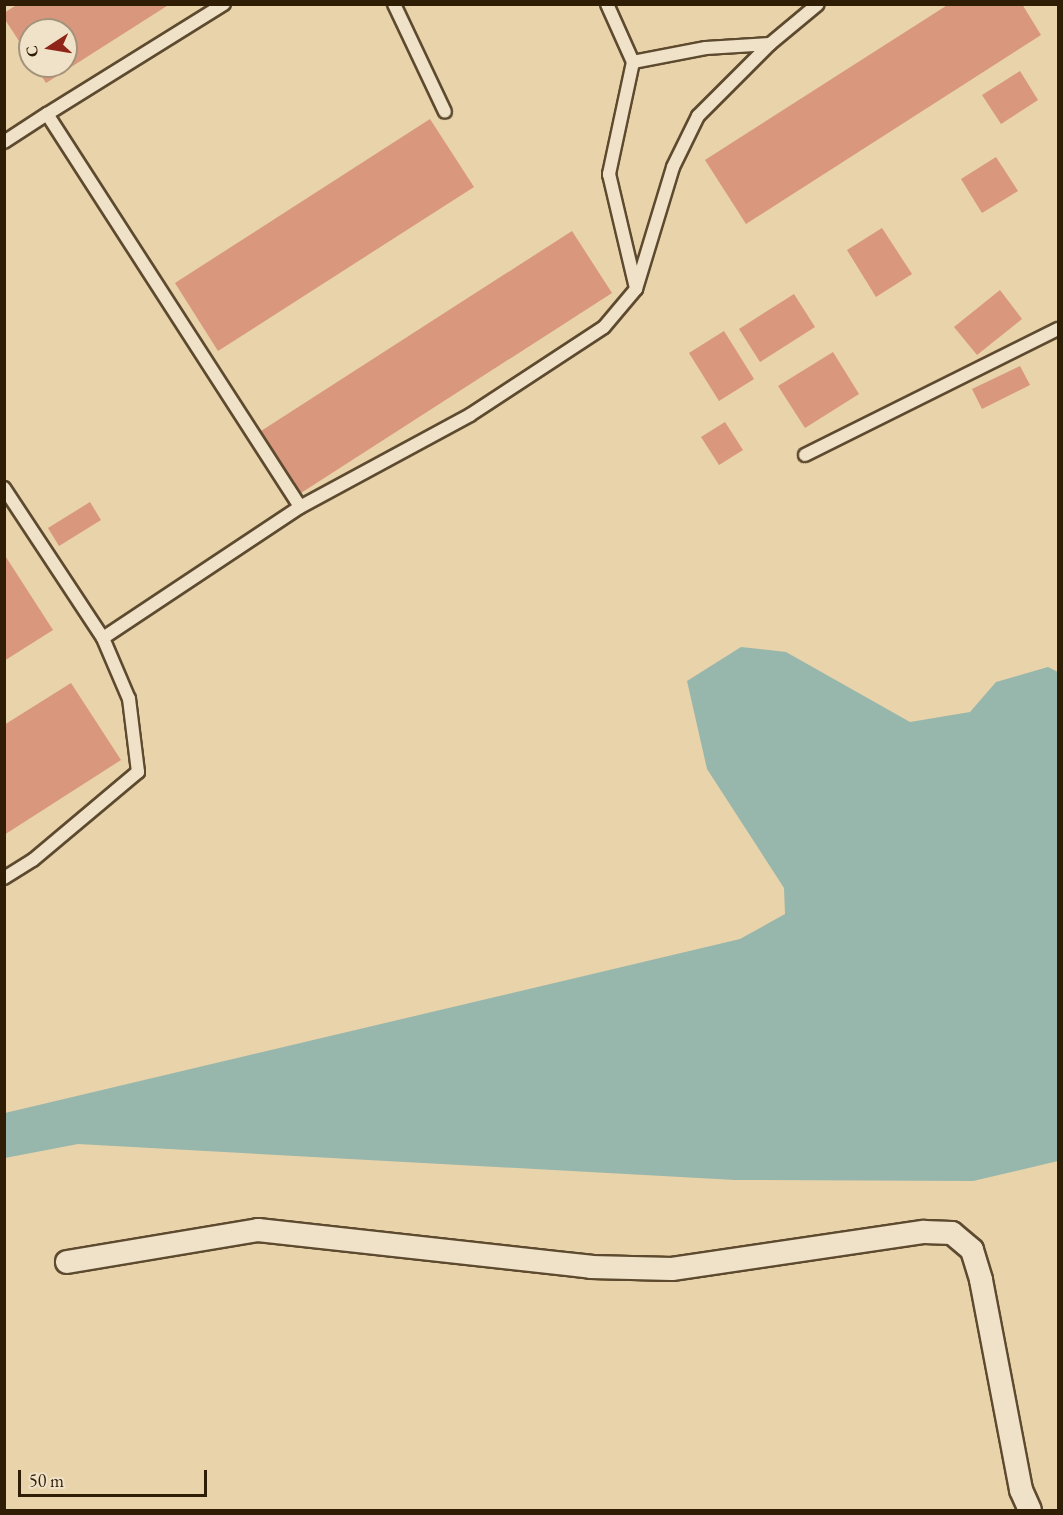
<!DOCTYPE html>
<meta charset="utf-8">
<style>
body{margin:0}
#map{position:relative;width:1063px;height:1515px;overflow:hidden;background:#e8d3aa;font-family:"EB Garamond",serif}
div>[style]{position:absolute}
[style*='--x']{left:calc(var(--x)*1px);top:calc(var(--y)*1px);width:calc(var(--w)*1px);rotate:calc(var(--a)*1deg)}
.water>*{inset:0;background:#97b7ac}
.building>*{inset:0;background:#d9977e}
.roads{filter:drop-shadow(2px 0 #5d4a2f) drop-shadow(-2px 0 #5d4a2f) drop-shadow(0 2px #5d4a2f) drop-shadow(0 -2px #5d4a2f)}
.service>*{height:12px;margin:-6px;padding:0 6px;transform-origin:6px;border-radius:6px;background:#f0e2c8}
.minor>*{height:22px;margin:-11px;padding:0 11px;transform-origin:11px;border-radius:11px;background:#f0e2c8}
span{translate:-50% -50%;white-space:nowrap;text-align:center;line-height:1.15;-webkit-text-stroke:4.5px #f0e2c8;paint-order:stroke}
.frame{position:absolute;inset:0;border:6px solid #2f1d06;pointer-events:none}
.north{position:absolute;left:18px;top:18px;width:60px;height:60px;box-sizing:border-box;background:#f0e2c8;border:2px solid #a3937a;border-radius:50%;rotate:258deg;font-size:16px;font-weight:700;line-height:24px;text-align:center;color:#2f1d06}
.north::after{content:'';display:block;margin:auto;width:21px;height:27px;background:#8f2418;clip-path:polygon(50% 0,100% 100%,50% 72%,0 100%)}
.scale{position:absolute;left:18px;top:1470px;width:189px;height:27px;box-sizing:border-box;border:3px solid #2f1d06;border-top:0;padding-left:8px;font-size:18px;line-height:21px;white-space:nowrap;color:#2f1d06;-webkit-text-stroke:4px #f0e2c8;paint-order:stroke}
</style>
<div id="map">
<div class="water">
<div style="clip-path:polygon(741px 647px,786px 652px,910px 722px,970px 712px,996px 682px,1048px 667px,1058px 672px,1058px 1161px,973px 1181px,735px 1180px,78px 1144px,5px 1158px,5px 1113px,740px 939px,785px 914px,784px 888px,707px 769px,687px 681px)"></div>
</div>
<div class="building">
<div style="clip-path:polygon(18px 4px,170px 4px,46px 83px,35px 66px,66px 66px,66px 30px,30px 30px,30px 58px,4px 18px,4px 13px)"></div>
<div style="clip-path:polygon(949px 4px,1022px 4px,1041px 35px,746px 224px,705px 160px)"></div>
<div style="clip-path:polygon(1020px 71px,1038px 100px,1001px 124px,982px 95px)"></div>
<div style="clip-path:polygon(430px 119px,474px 187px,218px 351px,175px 283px)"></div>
<div style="clip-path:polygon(996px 157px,1018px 191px,982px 213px,961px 179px)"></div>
<div style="clip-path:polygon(882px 228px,912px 274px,876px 297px,847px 250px)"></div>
<div style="clip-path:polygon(572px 231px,612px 293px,301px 493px,261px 431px)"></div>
<div style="clip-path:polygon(1000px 290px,1022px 319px,977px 355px,954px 327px)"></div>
<div style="clip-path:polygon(794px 294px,815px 327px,760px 362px,739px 329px)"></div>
<div style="clip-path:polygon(724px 331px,754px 379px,719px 401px,689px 353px)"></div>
<div style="clip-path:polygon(833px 352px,859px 394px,805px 428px,778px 386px)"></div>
<div style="clip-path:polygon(1020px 366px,1030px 385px,982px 409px,972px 389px)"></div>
<div style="clip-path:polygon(725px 422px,743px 450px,719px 465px,701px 437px)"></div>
<div style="clip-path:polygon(90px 502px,101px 520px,59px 546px,48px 528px)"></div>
<div style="clip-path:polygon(4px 554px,53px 630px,4px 661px)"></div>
<div style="clip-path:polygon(71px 683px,121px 760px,4px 835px,4px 725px)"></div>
</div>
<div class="roads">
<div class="service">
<div style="--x:224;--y:4;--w:208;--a:148.1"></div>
<div style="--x:47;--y:114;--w:467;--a:57.2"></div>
<div style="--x:394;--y:4;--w:119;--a:64.7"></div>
<div style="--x:607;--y:4;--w:64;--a:65.9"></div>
<div style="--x:633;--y:62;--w:115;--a:102.1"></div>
<div style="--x:609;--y:174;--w:117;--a:76.7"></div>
<div style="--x:633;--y:62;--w:74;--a:-10.9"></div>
<div style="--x:706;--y:48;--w:64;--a:-3.6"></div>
<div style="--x:4;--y:142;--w:51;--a:-33.1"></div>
<div style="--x:805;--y:455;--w:283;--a:-26.5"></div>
<div style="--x:4;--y:488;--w:180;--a:56.6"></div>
<div style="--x:103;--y:638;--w:237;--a:-33.6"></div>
<div style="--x:300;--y:507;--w:193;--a:-28.4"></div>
<div style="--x:470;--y:415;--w:160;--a:-33.3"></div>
<div style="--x:604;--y:327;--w:50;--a:-49.9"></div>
<div style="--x:636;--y:289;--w:127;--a:-73.1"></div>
<div style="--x:673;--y:167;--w:57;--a:-63.9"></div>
<div style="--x:698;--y:116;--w:102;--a:-45"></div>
<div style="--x:770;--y:44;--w:62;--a:-39.8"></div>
<div style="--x:4;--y:878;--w:34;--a:-32"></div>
<div style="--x:33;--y:860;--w:137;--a:-40"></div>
<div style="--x:138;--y:772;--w:74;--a:-97"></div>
<div style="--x:129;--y:699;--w:66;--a:-113.1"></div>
</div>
<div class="minor">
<div style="--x:67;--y:1262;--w:194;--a:-9.5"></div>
<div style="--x:258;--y:1230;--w:335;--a:6.3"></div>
<div style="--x:591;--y:1267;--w:81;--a:1.4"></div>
<div style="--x:672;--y:1269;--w:255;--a:-8.4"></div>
<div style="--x:924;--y:1232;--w:28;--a:2"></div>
<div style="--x:952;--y:1233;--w:26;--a:40"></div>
<div style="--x:972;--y:1250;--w:31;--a:73"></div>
<div style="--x:981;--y:1280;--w:214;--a:79.2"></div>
<div style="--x:1021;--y:1490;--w:22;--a:66"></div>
</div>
</div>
<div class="frame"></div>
<div class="north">С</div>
<div class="scale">50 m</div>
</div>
